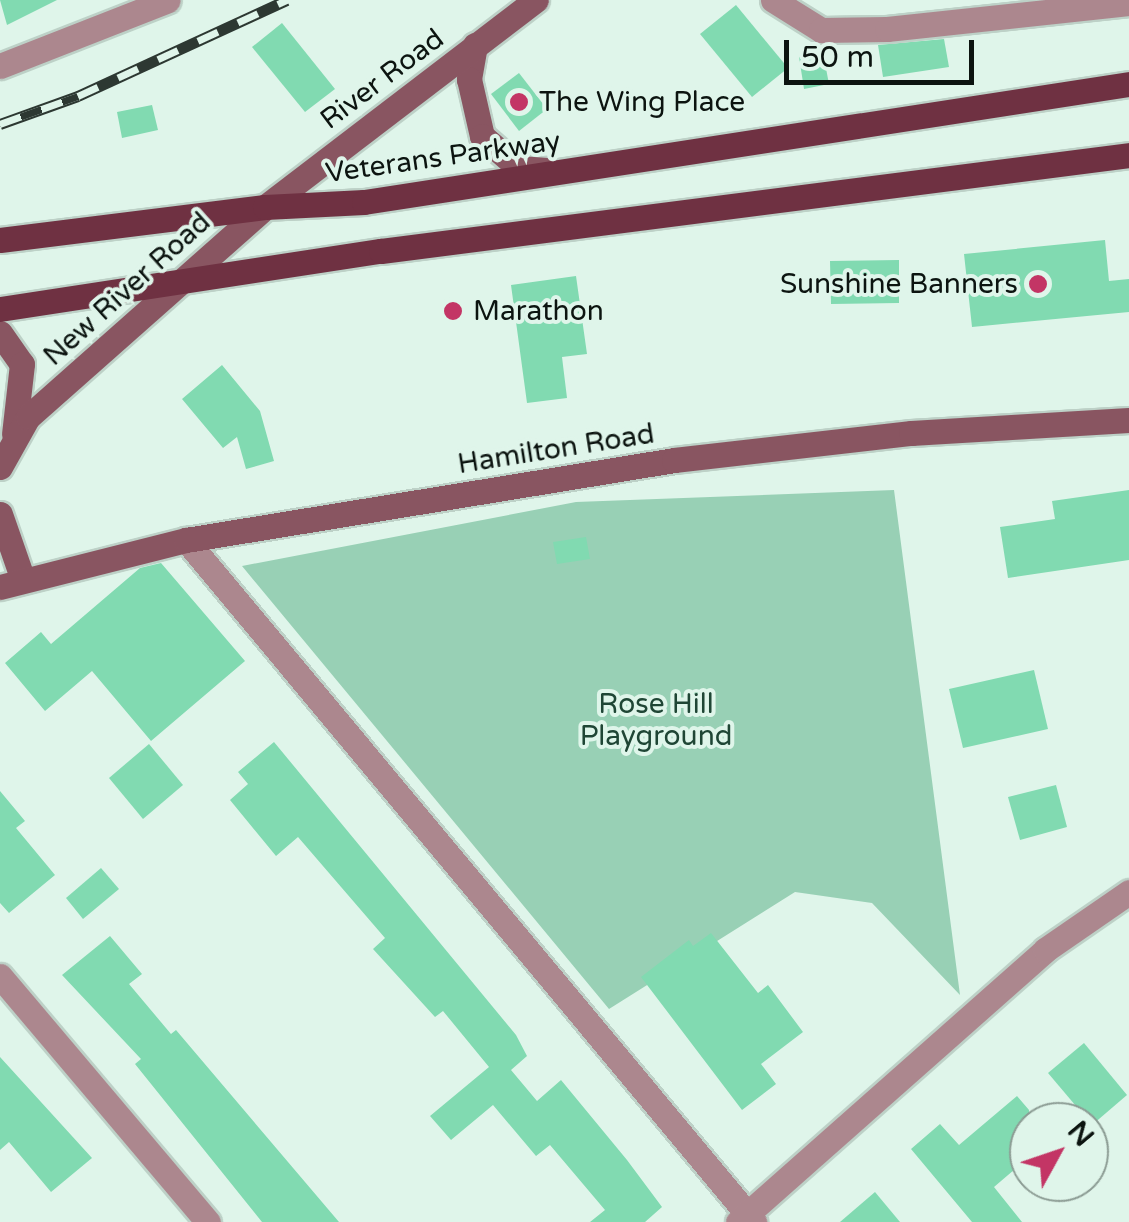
<!DOCTYPE html>
<style>
body{margin:0}
#map{position:relative;width:1129px;height:1222px;overflow:hidden;background:#dff5ea;font-family:"Varela Round",sans-serif}
div>[style]{position:absolute}
[style*='--x']{left:calc(var(--x)*1px);top:calc(var(--y)*1px);width:calc(var(--w)*1px);rotate:calc(var(--a)*1deg)}
.green>*{inset:0;background:#98d0b5}
.building>*{inset:0;background:#81dab1}
.roads{filter:drop-shadow(2px 0 #bdd1c7) drop-shadow(-2px 0 #bdd1c7) drop-shadow(0 2px #bdd1c7) drop-shadow(0 -2px #bdd1c7)}
.street>*{height:25px;margin:-12.5px;padding:0 12.5px;transform-origin:12.5px;border-radius:12.5px;background:#ac878e}
.secondary>*{height:25px;margin:-12.5px;padding:0 12.5px;transform-origin:12.5px;border-radius:12.5px;background:#895561}
.primary>*{height:25px;margin:-12.5px;padding:0 12.5px;transform-origin:12.5px;border-radius:12.5px;background:#6f3142}
.rail>*{height:11px;margin-top:-5.5px;transform-origin:0;background:repeating-linear-gradient(90deg,#dff5ea 0 22px,#2d3832 0 44px);box-sizing:border-box;border-block:2px solid #2d3832}
.dots>*{width:28px;height:28px;translate:-50% -50%;box-sizing:border-box;border:5px solid #dff5ea;border-radius:50%}
span{translate:-50% -50%;white-space:nowrap;text-align:center;line-height:1.15;-webkit-text-stroke:8px #dff5ea;paint-order:stroke}
.street-label{font-size:28px;color:#0c1410}
.poi-label{font-size:28px;color:#0c1410}
.left{translate:0 -50%;text-align:left}
.right{translate:-100% -50%;text-align:right}
.park-label{font-size:28px;color:#1f4635}
.north{position:absolute;left:1009px;top:1102px;width:100px;height:100px;box-sizing:border-box;background:#dff5ea;border:2px solid #8b9b93;border-radius:50%;rotate:50deg;font-size:28px;font-weight:700;line-height:40px;text-align:center;color:#0c1410}
.north::after{content:'';display:block;margin:auto;width:35px;height:45px;background:#c33565;clip-path:polygon(50% 0,100% 100%,50% 72%,0 100%)}
.scale{position:absolute;left:784px;top:40px;width:190px;height:45px;box-sizing:border-box;border:5px solid #0c1410;border-top:0;padding-left:12px;font-size:30px;line-height:35px;white-space:nowrap;color:#0c1410;-webkit-text-stroke:8px #dff5ea;paint-order:stroke}
</style>
<div id="map">
<div class="green">
<div style="clip-path:polygon(894px 490px,960px 995px,872px 903px,795px 892px,609px 1009px,242px 566px,576px 502px)"></div>
</div>
<div class="building">
<div style="clip-path:polygon(0 0,57px 0,7px 25px)"></div>
<div style="clip-path:polygon(736px 5px,788px 68px,752px 97px,700px 34px)"></div>
<div style="clip-path:polygon(282px 23px,335px 89px,305px 112px,252px 47px)"></div>
<div style="clip-path:polygon(944px 39px,949px 67px,883px 77px,878px 45px)"></div>
<div style="clip-path:polygon(823px 53px,829px 84px,804px 89px,799px 57px)"></div>
<div style="clip-path:polygon(519px 73px,547px 109px,519px 131px,491px 94px)"></div>
<div style="clip-path:polygon(152px 105px,158px 130px,122px 138px,117px 112px)"></div>
<div style="clip-path:polygon(1105px 240px,1109px 281px,1129px 279px,1129px 312px,972px 327px,964px 254px)"></div>
<div style="clip-path:polygon(899px 260px,899px 303px,831px 304px,830px 261px)"></div>
<div style="clip-path:polygon(576px 276px,587px 354px,562px 357px,567px 398px,527px 403px,511px 285px)"></div>
<div style="clip-path:polygon(222px 365px,260px 411px,274px 461px,246px 469px,237px 437px,223px 448px,182px 399px)"></div>
<div style="clip-path:polygon(1129px 490px,1129px 560px,1008px 578px,1000px 527px,1055px 519px,1052px 501px)"></div>
<div style="clip-path:polygon(586px 537px,590px 559px,557px 564px,553px 542px)"></div>
<div style="clip-path:polygon(161px 563px,245px 661px,151px 741px,92px 671px,45px 711px,5px 663px,41px 632px,51px 644px,140px 568px)"></div>
<div style="clip-path:polygon(1034px 670px,1048px 729px,963px 748px,949px 689px)"></div>
<div style="clip-path:polygon(274px 742px,516px 1035px,527px 1056px,511px 1070px,537px 1101px,561px 1080px,627px 1160px,662px 1207px,645px 1222px,590px 1222px,605px 1210px,550px 1145px,536px 1156px,493px 1105px,451px 1140px,430px 1116px,489px 1067px,443px 1011px,435px 1017px,373px 949px,385px 938px,298px 837px,276px 856px,230px 800px,248px 784px,238px 772px)"></div>
<div style="clip-path:polygon(149px 744px,183px 785px,143px 819px,109px 778px)"></div>
<div style="clip-path:polygon(1056px 785px,1067px 827px,1020px 840px,1008px 797px)"></div>
<div style="clip-path:polygon(0 791px,25px 821px,16px 828px,55px 875px,9px 913px,0 903px)"></div>
<div style="clip-path:polygon(101px 868px,119px 889px,83px 919px,66px 898px)"></div>
<div style="clip-path:polygon(711px 933px,758px 993px,768px 985px,803px 1032px,761px 1064px,776px 1084px,742px 1110px,641px 977px,689px 940px,693px 946px)"></div>
<div style="clip-path:polygon(110px 936px,142px 974px,129px 984px,171px 1034px,176px 1030px,339px 1222px,262px 1222px,135px 1064px,141px 1059px,62px 975px)"></div>
<div style="clip-path:polygon(1084px 1043px,1127px 1095px,1092px 1125px,1048px 1073px)"></div>
<div style="clip-path:polygon(0 1057px,92px 1158px,51px 1192px,9px 1142px,0 1150px)"></div>
<div style="clip-path:polygon(1017px 1096px,1029px 1110px,1029px 1157px,994px 1187px,1022px 1222px,972px 1222px,911px 1149px,940px 1124px,959px 1145px)"></div>
<div style="clip-path:polygon(875px 1192px,900px 1222px,840px 1222px)"></div>
</div>
<div class="roads">
<div class="street">
<div style="--x:773;--y:0;--w:57;--a:32"></div>
<div style="--x:821;--y:30;--w:66;--a:-0.9"></div>
<div style="--x:887;--y:29;--w:243;--a:-6.1"></div>
<div style="--x:0;--y:66;--w:180;--a:-21.4"></div>
<div style="--x:186;--y:540;--w:888;--a:50.21"></div>
<div style="--x:0;--y:976;--w:322;--a:49.8"></div>
<div style="--x:738;--y:1222;--w:410;--a:-41.5"></div>
<div style="--x:1045;--y:950;--w:102;--a:-34.6"></div>
</div>
<div class="secondary">
<div style="--x:475;--y:45;--w:35;--a:100"></div>
<div style="--x:469;--y:79;--w:58;--a:77.2"></div>
<div style="--x:482;--y:136;--w:49;--a:40.9"></div>
<div style="--x:519;--y:168;--w:28;--a:4"></div>
<div style="--x:0;--y:333;--w:38;--a:55"></div>
<div style="--x:22;--y:364;--w:70;--a:96.5"></div>
<div style="--x:0;--y:467;--w:57;--a:-60.8"></div>
<div style="--x:28;--y:417;--w:317;--a:-41.5"></div>
<div style="--x:265;--y:207;--w:341;--a:-37.4"></div>
<div style="--x:0;--y:514;--w:70;--a:70.8"></div>
<div style="--x:0;--y:587;--w:192;--a:-14.2"></div>
<div style="--x:186;--y:540;--w:495;--a:-9.3"></div>
<div style="--x:674;--y:460;--w:239;--a:-6.5"></div>
<div style="--x:911;--y:433;--w:218;--a:-3.4"></div>
</div>
<div class="primary">
<div style="--x:0;--y:240;--w:267;--a:-7.1"></div>
<div style="--x:265;--y:207;--w:99;--a:-2.9"></div>
<div style="--x:364;--y:202;--w:774;--a:-8.77"></div>
<div style="--x:0;--y:309;--w:385;--a:-8.7"></div>
<div style="--x:381;--y:251;--w:754;--a:-7.31"></div>
</div>
</div>
<div class="rail">
<div style="--x:0;--y:124;--w:83;--a:-19.7"></div>
<div style="--x:78;--y:96;--w:230;--a:-24.7"></div>
</div>
<div class="dots">
<div style="left:519px;top:102px;background:#c33565"></div>
<div style="left:1038px;top:284px;background:#c33565"></div>
<div style="left:453px;top:311px;background:#c33565"></div>
</div>
<div class="street-label">
<span style="left:382px;top:79px;rotate:-37deg">River Road</span>
<span style="left:443px;top:157px;rotate:-8deg">Veterans Parkway</span>
<span style="left:127px;top:289px;rotate:-42deg">New River Road</span>
<span style="left:556px;top:449px;rotate:-9deg">Hamilton Road</span>
</div>
<div class="poi-label">
<span class="left" style="left:539px;top:102px">The Wing Place</span>
<span class="right" style="left:1018px;top:284px">Sunshine Banners</span>
<span class="left" style="left:473px;top:311px">Marathon</span>
</div>
<div class="park-label">
<span style="left:656px;top:720px">Rose Hill<br>Playground</span>
</div>
<div class="north">N</div>
<div class="scale">50 m</div>
</div>
